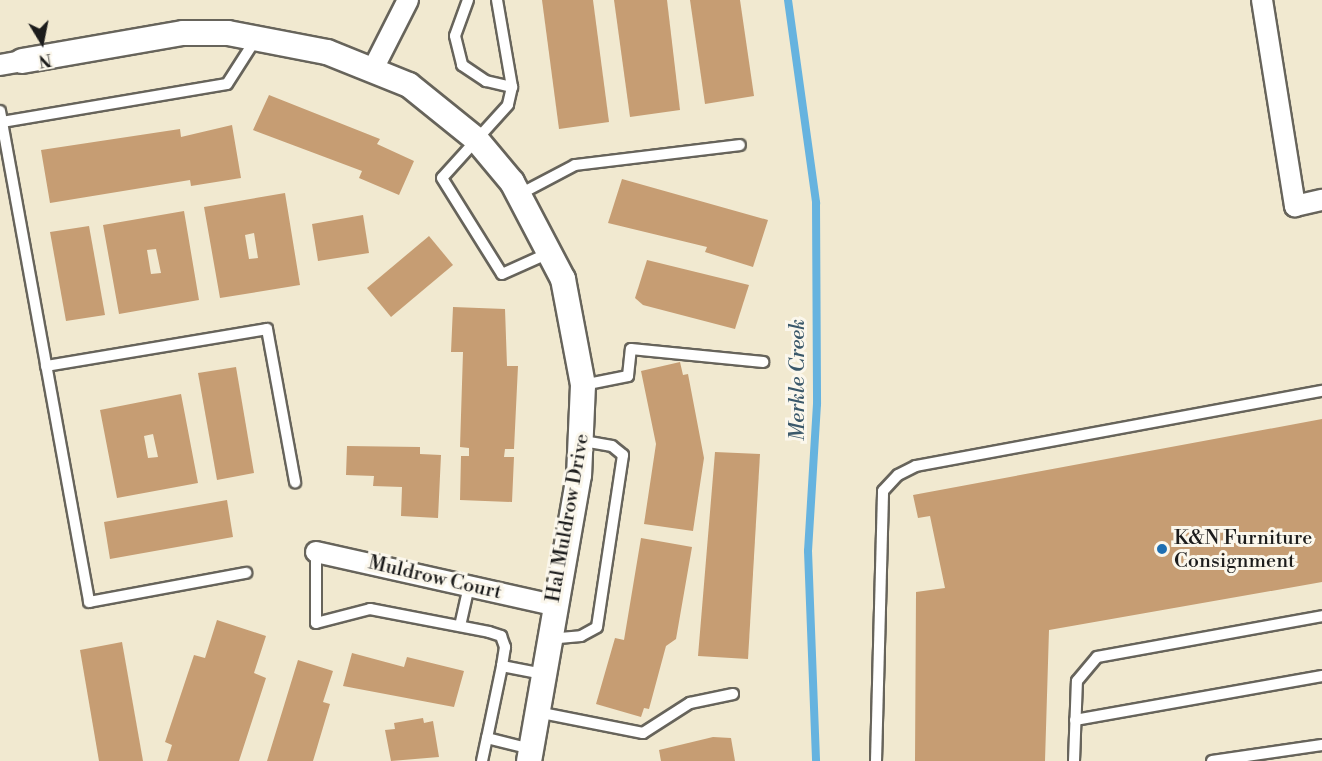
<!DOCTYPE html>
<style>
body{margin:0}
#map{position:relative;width:1322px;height:761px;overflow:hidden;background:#f1e9d0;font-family:"Libre Bodoni",serif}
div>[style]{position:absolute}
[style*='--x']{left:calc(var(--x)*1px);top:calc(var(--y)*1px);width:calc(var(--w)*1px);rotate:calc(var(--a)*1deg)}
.stream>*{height:8px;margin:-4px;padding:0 4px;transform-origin:4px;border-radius:4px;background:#66b3df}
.building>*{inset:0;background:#c69d73}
.roads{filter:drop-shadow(2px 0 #67645b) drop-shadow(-2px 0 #67645b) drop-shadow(0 2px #67645b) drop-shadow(0 -2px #67645b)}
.service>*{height:10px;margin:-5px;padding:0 5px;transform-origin:5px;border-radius:5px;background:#fff}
.minor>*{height:20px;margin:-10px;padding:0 10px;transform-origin:10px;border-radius:10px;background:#fff}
.tertiary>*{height:24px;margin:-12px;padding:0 12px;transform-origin:12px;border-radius:12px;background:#fff}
.dots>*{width:16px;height:16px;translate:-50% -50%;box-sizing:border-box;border:3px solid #fbf7ec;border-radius:50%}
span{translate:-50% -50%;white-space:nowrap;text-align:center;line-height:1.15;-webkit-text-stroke:6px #fbf7ec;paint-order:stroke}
.street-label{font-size:20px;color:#1c1c1c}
.poi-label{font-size:20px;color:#1c1c1c}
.left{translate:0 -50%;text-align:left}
.water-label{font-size:21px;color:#3a586a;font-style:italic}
.north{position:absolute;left:12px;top:12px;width:60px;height:60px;-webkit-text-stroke:4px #fbf7ec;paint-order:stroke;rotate:170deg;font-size:16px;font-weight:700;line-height:24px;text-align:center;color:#1c1c1c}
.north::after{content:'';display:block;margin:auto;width:21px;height:27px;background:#1c1c1c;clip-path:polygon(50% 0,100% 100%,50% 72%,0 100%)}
</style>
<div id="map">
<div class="stream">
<div style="--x:788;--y:0;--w:205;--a:82.1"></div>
<div style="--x:816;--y:203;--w:201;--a:89.7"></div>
<div style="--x:817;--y:404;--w:147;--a:93.5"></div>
<div style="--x:808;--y:551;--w:210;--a:87.8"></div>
</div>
<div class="building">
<div style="clip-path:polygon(542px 0,593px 0,609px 122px,559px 129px)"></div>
<div style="clip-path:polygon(614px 0,667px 0,680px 110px,630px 117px)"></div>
<div style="clip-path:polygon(690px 0,740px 0,754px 96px,705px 104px)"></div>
<div style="clip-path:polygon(269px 95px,380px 139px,377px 144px,414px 161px,399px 195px,359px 178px,362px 171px,253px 130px)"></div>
<div style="clip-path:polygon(232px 125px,241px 178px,191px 186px,190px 180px,50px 203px,41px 150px,180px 129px,181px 137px)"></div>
<div style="clip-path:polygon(622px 179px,768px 220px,753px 267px,705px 252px,707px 247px,608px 223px)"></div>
<div style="clip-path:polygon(evenodd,285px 193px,300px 285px,220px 298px,204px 207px,285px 193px,254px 233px,258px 258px,249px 259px,245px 235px,254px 233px)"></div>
<div style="clip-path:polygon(evenodd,184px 211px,199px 300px,119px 314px,103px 225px,184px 211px,156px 249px,161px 273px,151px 274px,147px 250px,156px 249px)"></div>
<div style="clip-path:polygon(363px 215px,369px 253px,318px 261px,312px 224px)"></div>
<div style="clip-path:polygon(89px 226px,105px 315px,66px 321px,50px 232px)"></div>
<div style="clip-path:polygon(429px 236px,453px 265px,391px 317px,367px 288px)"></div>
<div style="clip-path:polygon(647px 260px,749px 285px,735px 329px,643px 305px,635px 298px)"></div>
<div style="clip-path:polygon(453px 307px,505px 309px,507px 366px,518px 366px,514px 449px,505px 449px,504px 457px,514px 457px,512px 502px,460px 500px,461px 456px,469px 456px,469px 448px,460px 447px,463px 352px,451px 352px)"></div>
<div style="clip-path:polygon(680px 362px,683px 375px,688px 374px,704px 458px,693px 531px,644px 524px,656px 444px,641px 371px)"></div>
<div style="clip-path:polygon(236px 367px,254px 473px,217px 480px,198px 373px)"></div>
<div style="clip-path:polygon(evenodd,181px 394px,198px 483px,117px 498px,100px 410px,181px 394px,153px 434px,158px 457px,148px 458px,144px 436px,153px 434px)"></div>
<div style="clip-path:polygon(1322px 419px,1322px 582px,1049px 630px,1045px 761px,915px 761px,916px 592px,945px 588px,930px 516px,918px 518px,913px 495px)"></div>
<div style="clip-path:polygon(347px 446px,420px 447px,420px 454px,441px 455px,438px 518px,401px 516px,402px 487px,373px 486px,374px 476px,346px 475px)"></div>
<div style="clip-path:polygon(715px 452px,760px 454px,748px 659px,698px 656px)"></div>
<div style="clip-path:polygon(227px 500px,233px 537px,110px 559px,104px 522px)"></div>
<div style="clip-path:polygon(641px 538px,692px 547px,676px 639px,666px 646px,649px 709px,644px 708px,641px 717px,596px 704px,615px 638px,624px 640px)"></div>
<div style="clip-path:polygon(217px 620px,266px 636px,254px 673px,266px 678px,239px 761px,167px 761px,172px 745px,165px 742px,194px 655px,205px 658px)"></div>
<div style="clip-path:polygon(122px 642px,143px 761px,99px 761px,80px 650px)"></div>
<div style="clip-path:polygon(352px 653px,404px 667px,407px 657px,464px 671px,454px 707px,343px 686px)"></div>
<div style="clip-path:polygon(298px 660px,333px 671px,323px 702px,330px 704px,313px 761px,267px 761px)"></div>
<div style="clip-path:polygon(423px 718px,424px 723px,433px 721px,439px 757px,391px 761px,385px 730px,395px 729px,394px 723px)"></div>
<div style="clip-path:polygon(713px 737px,731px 738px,735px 761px,661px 761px,659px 750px)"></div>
</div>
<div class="roads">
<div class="service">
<div style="--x:468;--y:0;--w:38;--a:110"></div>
<div style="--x:455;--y:36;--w:30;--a:76"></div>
<div style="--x:462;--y:65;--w:29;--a:34"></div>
<div style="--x:486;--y:81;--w:27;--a:13"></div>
<div style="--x:497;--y:0;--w:88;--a:80.2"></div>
<div style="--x:512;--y:87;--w:18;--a:103"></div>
<div style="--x:508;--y:105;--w:98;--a:132.1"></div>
<div style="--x:442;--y:178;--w:113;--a:58"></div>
<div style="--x:502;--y:274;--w:51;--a:-24.1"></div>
<div style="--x:0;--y:111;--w:499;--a:79.7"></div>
<div style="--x:89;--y:602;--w:160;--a:-10.5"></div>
<div style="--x:2;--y:122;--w:228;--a:-9.6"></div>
<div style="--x:227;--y:84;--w:56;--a:-57.4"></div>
<div style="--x:520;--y:194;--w:62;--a:-27.8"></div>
<div style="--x:575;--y:165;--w:166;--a:-6.9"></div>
<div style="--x:46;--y:366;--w:224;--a:-9.5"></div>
<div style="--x:267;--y:329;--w:156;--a:79.6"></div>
<div style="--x:583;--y:385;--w:46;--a:-11.3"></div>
<div style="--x:628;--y:376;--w:27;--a:-84"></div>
<div style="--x:631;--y:349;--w:133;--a:5.6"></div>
<div style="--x:316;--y:552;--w:71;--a:90"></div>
<div style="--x:316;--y:623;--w:56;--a:-14.5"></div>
<div style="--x:370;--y:609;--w:121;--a:10.9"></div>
<div style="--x:489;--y:632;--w:13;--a:18"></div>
<div style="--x:501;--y:636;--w:12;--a:70"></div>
<div style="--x:505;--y:647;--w:19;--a:99"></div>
<div style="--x:460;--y:626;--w:41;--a:-77.3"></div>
<div style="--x:548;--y:639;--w:33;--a:-5"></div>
<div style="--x:581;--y:636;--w:18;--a:-29"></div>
<div style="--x:597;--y:627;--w:174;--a:-81.4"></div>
<div style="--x:623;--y:455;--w:14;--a:-141"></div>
<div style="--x:612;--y:446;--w:29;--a:-170"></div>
<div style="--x:537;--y:712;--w:108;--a:11.2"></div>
<div style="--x:643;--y:733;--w:56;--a:-32.6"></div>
<div style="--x:690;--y:703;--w:44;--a:-11.8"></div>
<div style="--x:1075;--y:720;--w:251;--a:-10.1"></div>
<div style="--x:531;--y:749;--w:45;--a:-166"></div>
<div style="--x:487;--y:738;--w:74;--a:-78.2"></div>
<div style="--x:502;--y:666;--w:42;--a:11"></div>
<div style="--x:482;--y:761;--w:24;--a:-78"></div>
<div style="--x:876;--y:761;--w:270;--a:-88.5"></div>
<div style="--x:883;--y:491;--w:22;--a:-47"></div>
<div style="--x:898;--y:475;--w:20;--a:-27"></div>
<div style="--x:916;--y:466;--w:413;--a:-10.5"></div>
<div style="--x:1074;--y:761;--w:80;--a:-87.9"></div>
<div style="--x:1077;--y:681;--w:31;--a:-50"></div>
<div style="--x:1097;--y:657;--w:229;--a:-10.3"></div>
<div style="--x:1212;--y:761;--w:111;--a:-8.3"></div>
</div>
<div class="minor">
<div style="--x:1262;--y:0;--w:209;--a:80.9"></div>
<div style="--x:1295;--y:206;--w:28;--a:-13"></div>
<div style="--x:0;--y:65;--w:22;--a:-10"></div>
<div style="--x:374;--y:67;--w:75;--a:-63.1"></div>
<div style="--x:316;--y:552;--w:244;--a:12.6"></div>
</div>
<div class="tertiary">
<div style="--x:22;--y:61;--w:163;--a:-9.9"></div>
<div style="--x:183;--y:33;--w:45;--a:0"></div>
<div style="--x:228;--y:33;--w:101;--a:10.9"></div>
<div style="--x:327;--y:52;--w:88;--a:21.9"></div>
<div style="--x:409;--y:85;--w:86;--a:38.9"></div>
<div style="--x:476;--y:139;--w:56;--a:50.1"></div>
<div style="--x:512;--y:182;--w:110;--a:62.3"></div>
<div style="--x:563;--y:279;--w:108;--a:79.3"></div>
<div style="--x:583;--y:385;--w:90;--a:92.5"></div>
<div style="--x:579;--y:475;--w:290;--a:99.9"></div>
</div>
</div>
<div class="dots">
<div style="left:1162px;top:549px;background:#1f6fb2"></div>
</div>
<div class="street-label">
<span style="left:568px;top:518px;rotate:-80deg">Hal Muldrow Drive</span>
<span style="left:435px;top:578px;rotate:13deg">Muldrow Court</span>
</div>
<div class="poi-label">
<span class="left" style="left:1174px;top:550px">K&amp;N Furniture<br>Consignment</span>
</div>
<div class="water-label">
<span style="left:798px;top:380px;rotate:-90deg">Merkle Creek</span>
</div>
<div class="north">N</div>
</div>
